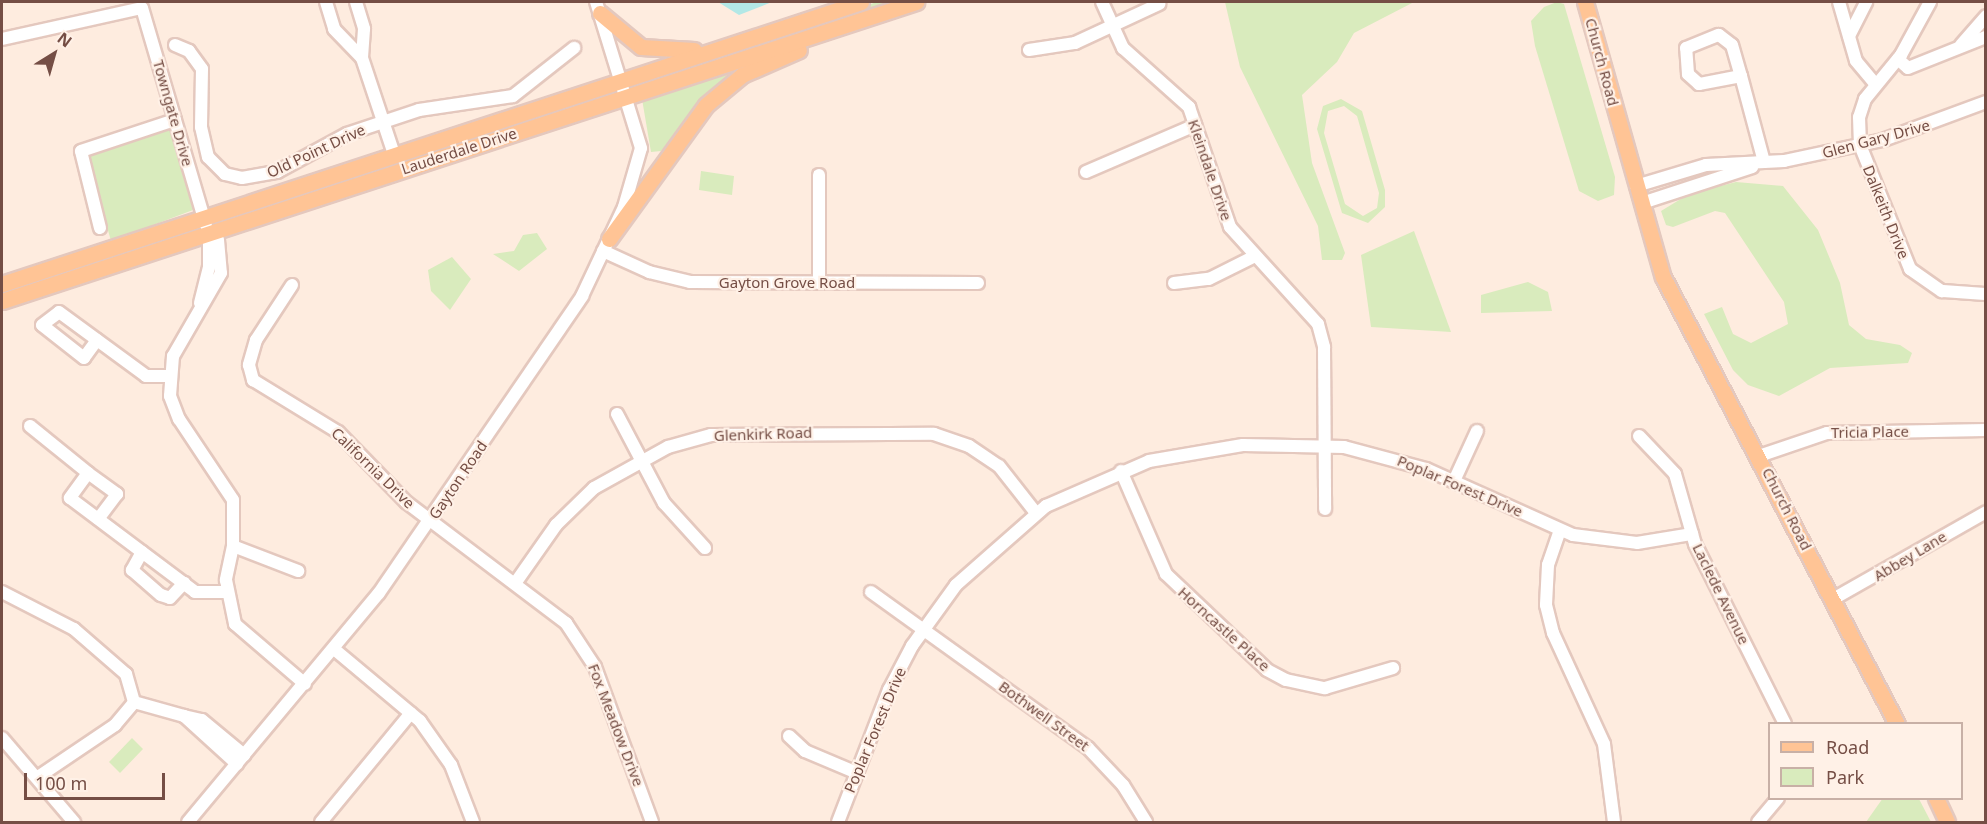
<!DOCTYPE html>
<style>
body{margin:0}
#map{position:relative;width:1987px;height:824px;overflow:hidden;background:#feecdf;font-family:"Noto Sans",sans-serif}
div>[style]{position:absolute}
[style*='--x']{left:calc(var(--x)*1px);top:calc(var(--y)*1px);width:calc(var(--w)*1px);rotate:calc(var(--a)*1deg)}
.green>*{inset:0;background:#d9ebbd}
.water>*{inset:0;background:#b3e8e6}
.roads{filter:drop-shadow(2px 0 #e4c8be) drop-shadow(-2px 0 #e4c8be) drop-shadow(0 2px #e4c8be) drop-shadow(0 -2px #e4c8be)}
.minor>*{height:12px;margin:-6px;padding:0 6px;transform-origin:6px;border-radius:6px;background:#fff}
.major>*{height:15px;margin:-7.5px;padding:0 7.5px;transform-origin:7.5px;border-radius:7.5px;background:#ffc495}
span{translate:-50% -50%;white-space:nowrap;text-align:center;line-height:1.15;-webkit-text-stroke:4.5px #fff1e7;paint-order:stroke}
.street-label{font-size:15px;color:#754e45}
.frame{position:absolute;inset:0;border:3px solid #754e45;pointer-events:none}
.legend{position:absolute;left:1768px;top:722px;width:195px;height:78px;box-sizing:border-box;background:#fff1e7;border:2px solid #c8b0a6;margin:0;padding:8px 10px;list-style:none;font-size:18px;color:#754e45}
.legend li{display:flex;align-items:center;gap:12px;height:30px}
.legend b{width:30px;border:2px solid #c8b0a6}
.north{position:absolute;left:24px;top:24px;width:60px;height:60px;-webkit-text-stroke:4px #fff1e7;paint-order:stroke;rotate:37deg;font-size:16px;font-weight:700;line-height:24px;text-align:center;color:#754e45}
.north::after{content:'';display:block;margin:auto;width:21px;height:27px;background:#754e45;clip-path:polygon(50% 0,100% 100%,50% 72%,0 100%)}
.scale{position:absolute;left:24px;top:773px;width:141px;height:27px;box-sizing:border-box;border:3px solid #754e45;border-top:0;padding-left:8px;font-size:18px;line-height:21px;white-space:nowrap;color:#754e45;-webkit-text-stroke:4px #fff1e7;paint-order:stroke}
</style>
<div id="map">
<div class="green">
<div style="clip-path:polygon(877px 2px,894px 2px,719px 58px,774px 35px)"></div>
<div style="clip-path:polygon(1225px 2px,1414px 2px,1354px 33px,1337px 62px,1302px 95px,1312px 163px,1345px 253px,1342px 260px,1322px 260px,1318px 226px,1240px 67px)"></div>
<div style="clip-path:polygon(1557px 2px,1564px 4px,1615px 177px,1614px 195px,1598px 201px,1579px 191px,1535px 46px,1531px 21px,1544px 7px)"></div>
<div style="clip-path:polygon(741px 64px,661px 151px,651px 152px,642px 99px)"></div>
<div style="clip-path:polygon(evenodd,1341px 99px,1362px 111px,1385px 190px,1385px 207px,1368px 223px,1342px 213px,1317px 129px,1323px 106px,1341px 99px,1344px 106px,1357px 116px,1379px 193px,1377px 208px,1363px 216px,1345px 204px,1324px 133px,1328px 111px,1344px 106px)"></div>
<div style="clip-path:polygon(170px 126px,193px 210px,111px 241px,87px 155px)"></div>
<div style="clip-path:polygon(701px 171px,734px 176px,732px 195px,699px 190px)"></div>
<div style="clip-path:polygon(1736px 182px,1783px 186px,1818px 230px,1840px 283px,1849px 325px,1866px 339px,1900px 345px,1912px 353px,1908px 363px,1830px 368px,1779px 396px,1748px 385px,1733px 370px,1704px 314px,1722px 307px,1733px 334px,1751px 343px,1788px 324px,1784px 302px,1725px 213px,1715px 211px,1673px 227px,1666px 225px,1661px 211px,1689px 194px)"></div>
<div style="clip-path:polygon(1414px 231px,1451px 332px,1371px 327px,1361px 255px)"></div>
<div style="clip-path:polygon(537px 233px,547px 249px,519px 271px,493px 254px,514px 251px,523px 235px)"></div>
<div style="clip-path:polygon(452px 257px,471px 279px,450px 310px,431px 291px,428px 270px)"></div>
<div style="clip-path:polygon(1528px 282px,1548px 292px,1552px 311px,1481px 313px,1481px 295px)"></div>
<div style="clip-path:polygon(132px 738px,143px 749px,120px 773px,109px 762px)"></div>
<div style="clip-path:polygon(1883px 798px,1919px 799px,1931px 822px,1866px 822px)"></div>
</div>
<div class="water">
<div style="clip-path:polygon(718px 2px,772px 2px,739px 15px)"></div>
</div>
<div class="roads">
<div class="minor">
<div style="--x:326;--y:2;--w:28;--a:73"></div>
<div style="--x:334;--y:29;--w:40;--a:46"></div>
<div style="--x:362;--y:58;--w:101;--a:71.6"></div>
<div style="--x:356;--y:2;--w:28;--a:73"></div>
<div style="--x:364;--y:29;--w:29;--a:94"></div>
<div style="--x:1102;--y:2;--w:51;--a:65.5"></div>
<div style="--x:1123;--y:48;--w:89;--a:41.8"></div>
<div style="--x:1189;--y:107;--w:127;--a:71.1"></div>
<div style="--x:1230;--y:227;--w:131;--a:47.8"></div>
<div style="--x:1318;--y:324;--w:24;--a:75"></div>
<div style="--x:1324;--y:347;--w:162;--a:89.6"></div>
<div style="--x:1839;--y:2;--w:61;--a:73.9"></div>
<div style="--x:1856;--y:61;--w:31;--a:50"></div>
<div style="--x:1930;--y:2;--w:60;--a:118.7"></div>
<div style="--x:1901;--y:55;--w:57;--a:129.3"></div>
<div style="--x:1865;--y:99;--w:19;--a:108"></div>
<div style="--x:1859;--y:117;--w:28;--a:88"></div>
<div style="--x:1860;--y:145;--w:134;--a:68"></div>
<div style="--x:1910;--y:269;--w:39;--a:35"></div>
<div style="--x:1942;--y:291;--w:44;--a:3.9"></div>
<div style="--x:1719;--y:35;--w:16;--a:38"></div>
<div style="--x:1732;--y:45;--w:32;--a:74"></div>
<div style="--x:1741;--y:76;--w:43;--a:169.2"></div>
<div style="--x:1699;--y:84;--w:15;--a:-138"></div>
<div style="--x:1688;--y:74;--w:26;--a:-94"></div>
<div style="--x:1686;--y:48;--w:35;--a:-22"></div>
<div style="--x:1849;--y:36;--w:38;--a:-63"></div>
<div style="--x:2;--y:39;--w:143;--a:-12.5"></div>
<div style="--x:142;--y:8;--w:226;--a:73.6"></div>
<div style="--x:175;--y:45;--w:15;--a:23"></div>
<div style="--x:189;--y:51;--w:22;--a:54"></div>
<div style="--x:202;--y:69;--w:58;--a:91"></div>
<div style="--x:201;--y:127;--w:31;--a:77"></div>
<div style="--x:208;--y:157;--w:24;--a:45"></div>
<div style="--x:225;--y:174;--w:17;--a:13"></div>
<div style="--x:242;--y:178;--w:36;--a:-10"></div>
<div style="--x:277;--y:172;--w:80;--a:-28.5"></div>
<div style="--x:347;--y:134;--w:76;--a:-18.4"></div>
<div style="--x:419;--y:110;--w:95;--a:-8.5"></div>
<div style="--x:513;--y:96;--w:78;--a:-38.2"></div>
<div style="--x:1961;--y:45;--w:38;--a:-49"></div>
<div style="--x:1029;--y:50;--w:47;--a:-8.7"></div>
<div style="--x:1075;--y:43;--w:93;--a:-24.9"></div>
<div style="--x:1898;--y:59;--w:13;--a:42"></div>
<div style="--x:1908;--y:68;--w:84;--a:-21.7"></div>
<div style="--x:1741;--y:76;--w:89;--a:75"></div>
<div style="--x:1086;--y:172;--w:119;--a:-23.3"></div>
<div style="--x:819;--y:175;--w:108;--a:90"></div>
<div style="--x:1636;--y:186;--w:73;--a:-16.7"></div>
<div style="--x:1706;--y:165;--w:78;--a:-2.9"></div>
<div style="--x:1784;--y:161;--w:101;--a:-12"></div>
<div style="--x:1883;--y:140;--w:110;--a:-20.3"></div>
<div style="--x:1642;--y:203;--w:116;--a:-18.1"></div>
<div style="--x:100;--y:228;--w:79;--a:-103.9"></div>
<div style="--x:81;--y:151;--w:99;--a:-18.3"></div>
<div style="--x:209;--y:233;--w:11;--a:38"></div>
<div style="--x:218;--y:240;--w:33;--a:85"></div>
<div style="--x:221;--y:273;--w:96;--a:120"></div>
<div style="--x:173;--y:356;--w:40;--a:94.3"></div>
<div style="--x:170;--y:396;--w:25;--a:69"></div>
<div style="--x:179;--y:419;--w:97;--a:56.3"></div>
<div style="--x:233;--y:500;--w:46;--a:90"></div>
<div style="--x:233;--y:546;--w:35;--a:102"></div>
<div style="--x:226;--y:580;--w:45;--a:78.4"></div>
<div style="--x:235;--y:624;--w:92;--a:40.6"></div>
<div style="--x:603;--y:251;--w:51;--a:24.5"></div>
<div style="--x:649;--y:272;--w:42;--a:13.7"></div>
<div style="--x:690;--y:282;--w:288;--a:0.2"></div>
<div style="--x:1174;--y:283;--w:35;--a:-7"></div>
<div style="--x:1209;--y:279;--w:49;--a:-26.6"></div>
<div style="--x:292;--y:285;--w:66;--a:123.2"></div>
<div style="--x:256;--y:340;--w:26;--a:106"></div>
<div style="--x:249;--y:365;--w:16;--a:75"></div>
<div style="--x:253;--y:380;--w:100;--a:31.5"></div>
<div style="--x:338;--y:432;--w:98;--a:45.8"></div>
<div style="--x:406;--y:502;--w:201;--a:37.1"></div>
<div style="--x:566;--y:623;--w:53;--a:56.6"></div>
<div style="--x:595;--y:667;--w:165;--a:69.8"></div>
<div style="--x:200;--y:303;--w:37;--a:-76"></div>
<div style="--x:209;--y:267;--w:34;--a:-90"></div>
<div style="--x:97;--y:340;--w:22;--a:126"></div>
<div style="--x:84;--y:358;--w:53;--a:-141.8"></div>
<div style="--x:42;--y:325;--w:21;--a:-37"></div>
<div style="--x:59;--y:312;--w:108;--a:36.3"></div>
<div style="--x:146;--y:376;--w:23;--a:0"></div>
<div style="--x:617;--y:414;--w:101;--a:62.2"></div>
<div style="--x:664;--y:503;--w:61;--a:47.7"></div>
<div style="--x:30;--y:426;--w:75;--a:39"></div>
<div style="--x:88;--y:473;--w:31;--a:126"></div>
<div style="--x:70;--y:498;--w:156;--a:36.9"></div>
<div style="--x:195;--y:592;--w:32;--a:0"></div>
<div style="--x:1639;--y:436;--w:52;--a:46.5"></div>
<div style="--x:1675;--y:474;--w:73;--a:74.1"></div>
<div style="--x:1695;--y:544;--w:201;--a:63.4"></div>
<div style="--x:1759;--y:456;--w:72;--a:-18.7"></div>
<div style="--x:1827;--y:433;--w:159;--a:-1.1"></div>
<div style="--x:1121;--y:471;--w:112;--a:66.4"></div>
<div style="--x:1166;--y:574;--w:139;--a:43.5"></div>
<div style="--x:1267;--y:670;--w:21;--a:28"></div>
<div style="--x:1286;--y:680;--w:40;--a:12"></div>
<div style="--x:1325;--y:688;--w:71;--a:-16.4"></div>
<div style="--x:88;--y:473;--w:36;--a:36"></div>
<div style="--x:117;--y:494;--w:31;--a:127"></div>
<div style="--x:1454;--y:481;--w:55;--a:-65.3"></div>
<div style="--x:1560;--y:530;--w:37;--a:109"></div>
<div style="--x:1548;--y:565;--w:40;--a:92.9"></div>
<div style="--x:1546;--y:605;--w:29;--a:76"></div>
<div style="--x:1553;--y:633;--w:122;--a:65.3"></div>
<div style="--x:1604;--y:744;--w:79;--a:82.7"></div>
<div style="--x:233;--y:546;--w:70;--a:21"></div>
<div style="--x:142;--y:552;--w:21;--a:119"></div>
<div style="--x:132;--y:570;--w:38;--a:41"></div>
<div style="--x:161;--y:595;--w:9;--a:18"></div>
<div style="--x:170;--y:598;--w:21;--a:-47"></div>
<div style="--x:516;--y:582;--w:70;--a:-54.9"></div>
<div style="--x:556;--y:525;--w:53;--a:-44.2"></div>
<div style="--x:594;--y:488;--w:85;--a:-29"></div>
<div style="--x:668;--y:447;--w:45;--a:-15.6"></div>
<div style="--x:711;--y:435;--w:223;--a:-0.3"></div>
<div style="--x:934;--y:434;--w:37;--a:19"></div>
<div style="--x:969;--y:446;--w:36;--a:34"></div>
<div style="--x:999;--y:466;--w:60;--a:51.8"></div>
<div style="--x:2;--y:592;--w:81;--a:27.2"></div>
<div style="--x:74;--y:629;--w:69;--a:40.9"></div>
<div style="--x:126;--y:674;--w:29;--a:74"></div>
<div style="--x:134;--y:702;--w:52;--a:15.6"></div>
<div style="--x:871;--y:592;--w:267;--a:35.7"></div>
<div style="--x:1088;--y:748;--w:51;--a:46.6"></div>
<div style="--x:1123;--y:785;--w:44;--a:58.1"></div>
<div style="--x:1833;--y:599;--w:176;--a:-29.6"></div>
<div style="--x:334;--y:649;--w:112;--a:39.9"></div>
<div style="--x:420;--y:721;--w:54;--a:54.8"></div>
<div style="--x:451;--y:765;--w:61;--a:68.9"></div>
<div style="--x:789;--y:736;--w:22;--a:43"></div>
<div style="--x:805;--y:751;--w:56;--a:22.9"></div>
<div style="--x:2;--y:738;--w:111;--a:49.4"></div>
<div style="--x:237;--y:764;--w:72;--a:-137.8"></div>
<div style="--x:184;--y:716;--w:18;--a:13"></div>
<div style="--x:202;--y:720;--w:55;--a:39.8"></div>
<div style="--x:38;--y:777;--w:93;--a:-34"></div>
<div style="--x:115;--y:725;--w:30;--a:-50"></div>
<div style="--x:188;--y:822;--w:298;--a:-50.2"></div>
<div style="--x:379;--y:593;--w:360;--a:-55.6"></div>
<div style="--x:582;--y:296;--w:98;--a:-64.7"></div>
<div style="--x:624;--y:207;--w:61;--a:-73.9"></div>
<div style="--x:641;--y:148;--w:153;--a:-107.1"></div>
<div style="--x:321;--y:822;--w:141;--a:-50.5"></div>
<div style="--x:838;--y:822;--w:142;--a:-68.9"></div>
<div style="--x:889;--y:690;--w:50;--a:-62.4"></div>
<div style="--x:912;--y:646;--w:75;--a:-54.2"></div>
<div style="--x:956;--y:585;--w:120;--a:-41.3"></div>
<div style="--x:1046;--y:506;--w:112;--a:-23.6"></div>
<div style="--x:1149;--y:461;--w:95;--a:-9.7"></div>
<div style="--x:1243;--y:445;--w:101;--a:1.1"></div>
<div style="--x:1344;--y:447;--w:85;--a:15"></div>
<div style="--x:1426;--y:469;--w:161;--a:24.2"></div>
<div style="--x:1573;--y:535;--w:64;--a:7.1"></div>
<div style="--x:1637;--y:543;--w:56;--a:-9.3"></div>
<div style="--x:1758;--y:822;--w:31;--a:-50"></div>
</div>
<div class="major">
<div style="--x:1585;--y:2;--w:286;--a:74.2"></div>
<div style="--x:1663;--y:277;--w:505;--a:62.37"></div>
<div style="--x:600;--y:13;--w:53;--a:39.7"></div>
<div style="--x:641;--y:47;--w:53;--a:3.2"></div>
<div style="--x:609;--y:239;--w:165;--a:-54.1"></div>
<div style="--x:706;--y:105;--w:47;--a:-39.8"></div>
<div style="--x:742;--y:75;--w:62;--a:-23.7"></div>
<div style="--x:2;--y:284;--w:904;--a:-18.17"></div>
<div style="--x:2;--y:301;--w:962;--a:-18.11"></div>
<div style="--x:1936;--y:798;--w:26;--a:65"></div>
</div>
</div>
<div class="street-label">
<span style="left:1602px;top:62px;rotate:75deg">Church Road</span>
<span style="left:173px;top:113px;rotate:74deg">Towngate Drive</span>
<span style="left:1876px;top:139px;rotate:-15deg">Glen Gary Drive</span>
<span style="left:316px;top:151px;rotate:-25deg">Old Point Drive</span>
<span style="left:459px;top:151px;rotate:-18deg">Lauderdale Drive</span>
<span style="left:1210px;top:170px;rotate:71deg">Kleindale Drive</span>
<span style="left:1886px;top:212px;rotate:68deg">Dalkeith Drive</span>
<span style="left:787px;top:283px">Gayton Grove Road</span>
<span style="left:1870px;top:432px;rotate:-1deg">Tricia Place</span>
<span style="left:763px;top:434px;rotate:-2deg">Glenkirk Road</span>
<span style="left:373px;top:468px;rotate:44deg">California Drive</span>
<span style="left:458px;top:480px;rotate:-56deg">Gayton Road</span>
<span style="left:1460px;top:486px;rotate:23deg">Poplar Forest Drive</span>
<span style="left:1787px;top:509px;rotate:63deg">Church Road</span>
<span style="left:1910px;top:556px;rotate:-31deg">Abbey Lane</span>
<span style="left:1721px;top:594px;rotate:64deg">Laclede Avenue</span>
<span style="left:1224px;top:629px;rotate:42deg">Horncastle Place</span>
<span style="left:1044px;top:716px;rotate:36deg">Bothwell Street</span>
<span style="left:616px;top:725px;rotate:69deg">Fox Meadow Drive</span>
<span style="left:875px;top:730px;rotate:-67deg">Poplar Forest Drive</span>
</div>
<div class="frame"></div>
<ul class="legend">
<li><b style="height:8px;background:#ffc495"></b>Road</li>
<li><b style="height:16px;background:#d9ebbd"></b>Park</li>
</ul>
<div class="north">N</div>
<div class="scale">100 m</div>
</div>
